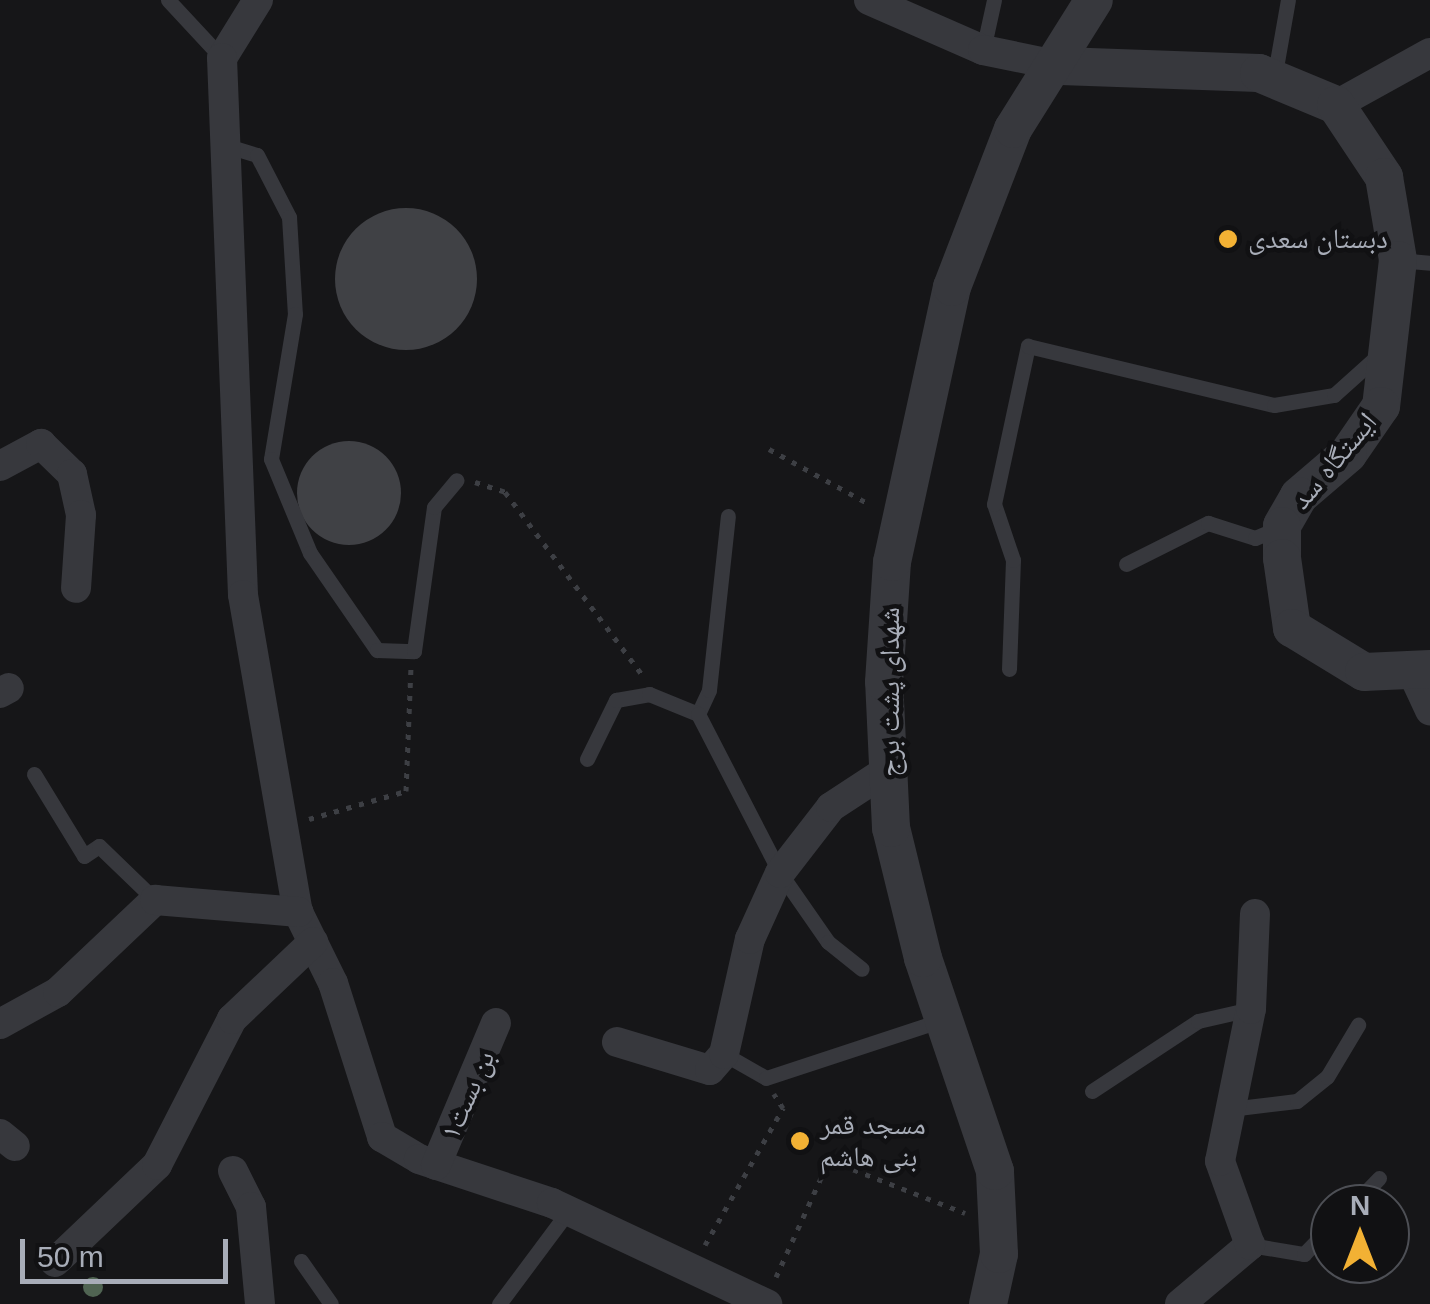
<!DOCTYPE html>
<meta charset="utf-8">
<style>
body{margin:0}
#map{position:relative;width:1430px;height:1304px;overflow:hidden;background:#161618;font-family:Arial,"Noto Naskh Arabic",sans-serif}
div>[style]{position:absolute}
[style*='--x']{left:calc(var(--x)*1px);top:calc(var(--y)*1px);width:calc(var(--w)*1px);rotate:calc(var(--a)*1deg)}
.building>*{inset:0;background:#404145}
.round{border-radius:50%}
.path>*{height:5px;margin-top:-2.5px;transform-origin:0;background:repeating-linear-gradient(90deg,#3d3f44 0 5px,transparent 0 13px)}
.service>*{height:15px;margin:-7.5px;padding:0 7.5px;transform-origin:7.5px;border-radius:7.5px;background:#37383d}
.minor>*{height:30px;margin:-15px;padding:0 15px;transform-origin:15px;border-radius:15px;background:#37383d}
.tertiary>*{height:38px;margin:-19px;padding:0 19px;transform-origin:19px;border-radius:19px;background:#37383d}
.trees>*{width:20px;height:20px;margin:-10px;border-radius:50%;background:#506452}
.dots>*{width:28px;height:28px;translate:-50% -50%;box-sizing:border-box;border:5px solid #111113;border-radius:50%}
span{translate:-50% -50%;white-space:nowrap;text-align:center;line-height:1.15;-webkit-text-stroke:9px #111113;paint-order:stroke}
.poi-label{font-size:28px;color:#a8adb8}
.left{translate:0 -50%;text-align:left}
.street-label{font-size:28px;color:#a8adb8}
.north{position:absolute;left:1310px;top:1184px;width:100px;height:100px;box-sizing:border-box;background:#111113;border:2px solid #4d4f55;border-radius:50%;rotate:0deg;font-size:28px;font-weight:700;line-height:40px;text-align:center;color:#a8adb8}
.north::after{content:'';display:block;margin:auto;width:35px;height:45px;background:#f2b134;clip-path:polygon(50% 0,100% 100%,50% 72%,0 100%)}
.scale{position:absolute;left:20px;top:1239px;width:208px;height:45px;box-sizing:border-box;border:5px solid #a8adb8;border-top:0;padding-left:12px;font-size:30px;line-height:35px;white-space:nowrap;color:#a8adb8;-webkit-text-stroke:8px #111113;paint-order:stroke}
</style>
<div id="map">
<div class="building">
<div class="round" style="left:335px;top:208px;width:142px;height:142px"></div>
<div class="round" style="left:297px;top:441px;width:104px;height:104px"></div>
</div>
<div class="path">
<div style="--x:769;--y:449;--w:116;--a:28.8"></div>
<div style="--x:475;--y:482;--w:32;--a:18"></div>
<div style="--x:505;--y:492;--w:231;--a:53.1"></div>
<div style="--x:309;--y:819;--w:101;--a:-16.1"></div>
<div style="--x:406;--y:791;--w:122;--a:-87.7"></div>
<div style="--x:705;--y:1245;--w:158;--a:-60.3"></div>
<div style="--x:783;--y:1108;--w:17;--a:-123"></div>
<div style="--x:776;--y:1277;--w:128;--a:-65.6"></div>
<div style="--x:829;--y:1160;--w:146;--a:21.3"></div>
</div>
<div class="service">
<div style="--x:168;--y:0;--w:79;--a:47"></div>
<div style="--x:983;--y:50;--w:51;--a:-77.6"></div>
<div style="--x:1274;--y:79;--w:80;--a:-80"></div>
<div style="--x:224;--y:145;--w:34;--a:17"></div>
<div style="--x:257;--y:155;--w:70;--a:62.7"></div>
<div style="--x:289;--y:217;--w:97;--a:86.5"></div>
<div style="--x:295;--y:314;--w:147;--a:99.4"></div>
<div style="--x:271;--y:459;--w:102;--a:67.5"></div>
<div style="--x:310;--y:553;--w:118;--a:55.4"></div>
<div style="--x:377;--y:650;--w:37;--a:2"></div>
<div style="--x:414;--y:651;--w:145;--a:-82.1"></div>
<div style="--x:434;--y:507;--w:35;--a:-50"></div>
<div style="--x:1398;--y:260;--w:32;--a:5"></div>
<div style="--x:1126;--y:564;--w:92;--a:-26.6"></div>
<div style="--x:1208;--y:523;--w:49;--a:17.7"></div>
<div style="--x:1255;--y:538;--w:26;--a:-23"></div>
<div style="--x:1009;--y:669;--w:109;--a:-87.9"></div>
<div style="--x:1013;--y:560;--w:59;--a:-108.7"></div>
<div style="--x:994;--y:504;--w:162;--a:-77.9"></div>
<div style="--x:1028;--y:346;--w:253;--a:13.5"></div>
<div style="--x:1274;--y:405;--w:61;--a:-9.5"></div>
<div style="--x:1334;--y:395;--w:64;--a:-41.9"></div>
<div style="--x:698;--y:714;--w:26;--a:-65"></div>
<div style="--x:709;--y:690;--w:175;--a:-83.8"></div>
<div style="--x:587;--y:759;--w:66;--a:-63.8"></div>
<div style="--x:616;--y:700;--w:34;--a:-10"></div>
<div style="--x:649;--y:694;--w:53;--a:22.2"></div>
<div style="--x:698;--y:714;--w:179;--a:62.7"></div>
<div style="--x:780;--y:873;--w:84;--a:55.2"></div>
<div style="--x:828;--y:942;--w:43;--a:38.5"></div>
<div style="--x:34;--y:774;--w:96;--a:58.6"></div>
<div style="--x:84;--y:856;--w:18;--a:-34"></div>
<div style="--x:99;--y:846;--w:78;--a:44"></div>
<div style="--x:724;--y:1054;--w:48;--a:29.7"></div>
<div style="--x:766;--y:1078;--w:185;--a:-18.2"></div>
<div style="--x:1092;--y:1091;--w:127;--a:-33.4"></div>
<div style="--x:1198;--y:1021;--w:54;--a:-12.8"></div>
<div style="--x:1230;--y:1109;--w:67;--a:-6.8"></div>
<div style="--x:1297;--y:1101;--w:38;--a:-39"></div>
<div style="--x:1327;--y:1077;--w:61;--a:-59.2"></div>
<div style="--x:1354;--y:1204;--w:36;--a:-46"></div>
<div style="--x:1250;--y:1245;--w:55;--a:9.5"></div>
<div style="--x:1304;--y:1254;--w:37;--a:-46"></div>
<div style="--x:301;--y:1261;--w:52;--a:55.1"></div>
<div style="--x:499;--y:1304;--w:117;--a:-53.3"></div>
</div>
<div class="minor">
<div style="--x:258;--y:0;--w:68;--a:121.8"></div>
<div style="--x:222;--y:58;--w:537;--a:87.76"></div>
<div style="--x:243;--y:595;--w:322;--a:80.2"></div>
<div style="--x:298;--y:912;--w:79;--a:63.8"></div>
<div style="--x:333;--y:983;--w:162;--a:72.3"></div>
<div style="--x:382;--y:1137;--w:43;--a:30.7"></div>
<div style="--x:419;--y:1159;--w:140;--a:18.3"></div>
<div style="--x:552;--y:1203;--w:238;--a:25.2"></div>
<div style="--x:869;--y:0;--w:124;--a:23.7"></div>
<div style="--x:983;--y:50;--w:80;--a:11.6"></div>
<div style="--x:1336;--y:105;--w:107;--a:-29"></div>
<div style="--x:0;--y:466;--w:47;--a:-28.2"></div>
<div style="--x:41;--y:444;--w:43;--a:44.1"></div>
<div style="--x:72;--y:474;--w:42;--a:77.6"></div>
<div style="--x:81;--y:515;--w:73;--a:93.9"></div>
<div style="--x:1414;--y:676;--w:38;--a:65"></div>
<div style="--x:0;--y:693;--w:10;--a:-29"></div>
<div style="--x:0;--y:1024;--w:66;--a:-28.9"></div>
<div style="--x:58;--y:992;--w:134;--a:-43.5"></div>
<div style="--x:155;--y:900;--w:144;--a:4.8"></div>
<div style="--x:617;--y:1042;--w:97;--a:16.8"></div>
<div style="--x:710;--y:1070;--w:21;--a:-49"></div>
<div style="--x:724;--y:1054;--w:118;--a:-77.3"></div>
<div style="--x:750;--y:939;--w:72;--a:-65.6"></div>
<div style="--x:780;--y:873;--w:83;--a:-52.3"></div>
<div style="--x:831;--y:807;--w:69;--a:-33.2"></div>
<div style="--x:0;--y:1134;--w:19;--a:39"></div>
<div style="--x:436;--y:1165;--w:154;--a:-67.1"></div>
<div style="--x:233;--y:1171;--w:40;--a:63.4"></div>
<div style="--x:251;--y:1207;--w:97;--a:84.7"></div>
<div style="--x:55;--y:1262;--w:141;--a:-43.6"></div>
<div style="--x:157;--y:1165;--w:164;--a:-62.8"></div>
<div style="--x:232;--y:1019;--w:112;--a:-43.5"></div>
<div style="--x:1180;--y:1304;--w:92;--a:-40.1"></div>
<div style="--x:1250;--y:1245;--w:89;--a:-109.7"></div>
<div style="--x:1220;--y:1161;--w:155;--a:-78.5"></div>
<div style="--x:1251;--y:1009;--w:95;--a:-87.6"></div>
</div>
<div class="tertiary">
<div style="--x:1061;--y:66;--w:198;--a:2"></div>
<div style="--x:1259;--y:73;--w:83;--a:22.6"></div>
<div style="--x:1336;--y:105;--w:87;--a:56.3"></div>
<div style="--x:1384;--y:177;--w:84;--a:80.4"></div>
<div style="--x:1398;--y:260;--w:147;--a:96.6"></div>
<div style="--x:1381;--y:406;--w:58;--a:124.5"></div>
<div style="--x:1348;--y:454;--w:65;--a:139.4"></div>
<div style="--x:1299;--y:496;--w:34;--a:120"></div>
<div style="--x:1282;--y:526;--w:32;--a:90"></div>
<div style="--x:1282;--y:558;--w:71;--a:81.9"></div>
<div style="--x:1292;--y:628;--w:84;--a:31.4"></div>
<div style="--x:1364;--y:672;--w:66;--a:-2.6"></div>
<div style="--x:988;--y:1304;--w:51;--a:-77.6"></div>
<div style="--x:999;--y:1254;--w:83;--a:-92.8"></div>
<div style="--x:995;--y:1171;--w:225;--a:-108.7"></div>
<div style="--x:923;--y:958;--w:134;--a:-103.8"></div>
<div style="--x:891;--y:828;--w:146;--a:-92.7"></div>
<div style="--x:884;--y:682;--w:120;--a:-86.2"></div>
<div style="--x:892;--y:562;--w:281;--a:-77.7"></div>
<div style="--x:952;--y:287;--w:169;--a:-68.9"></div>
<div style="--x:1013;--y:129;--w:152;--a:-57.9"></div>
</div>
<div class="trees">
<div style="left:93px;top:1287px"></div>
</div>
<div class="dots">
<div style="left:1228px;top:239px;background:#f2b134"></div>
<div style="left:800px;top:1141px;background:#f2b134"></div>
</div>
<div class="poi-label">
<span class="left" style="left:1248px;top:239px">دبستان سعدی</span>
<span class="left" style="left:820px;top:1141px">مسجد قمر<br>بنی هاشم</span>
</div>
<div class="street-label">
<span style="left:1334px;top:461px;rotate:-50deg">ایستگاه سد</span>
<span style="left:890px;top:692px;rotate:-90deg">شهدای پشت برج</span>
<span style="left:468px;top:1095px;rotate:-66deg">بن بست۱</span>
</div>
<div class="north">N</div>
<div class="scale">50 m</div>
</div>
